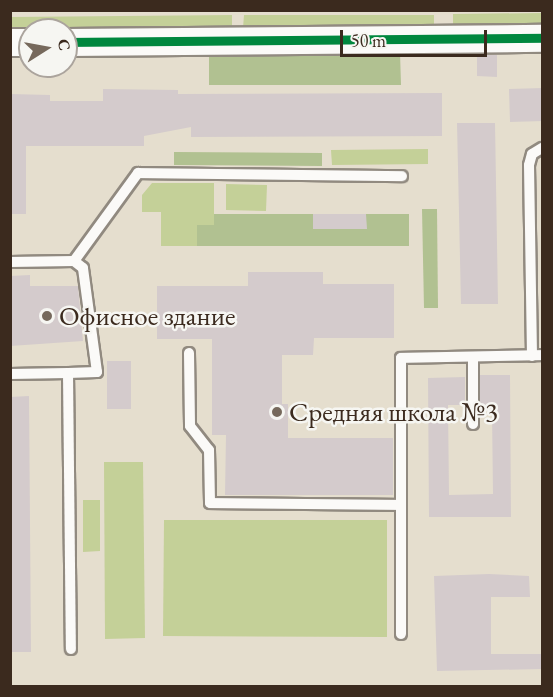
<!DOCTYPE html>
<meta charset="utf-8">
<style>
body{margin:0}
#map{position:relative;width:553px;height:697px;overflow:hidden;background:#e5dece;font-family:"EB Garamond",serif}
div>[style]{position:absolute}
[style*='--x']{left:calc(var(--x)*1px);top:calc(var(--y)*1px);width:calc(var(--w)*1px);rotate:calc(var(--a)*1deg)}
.green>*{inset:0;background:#c4d098}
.forest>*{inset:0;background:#b1c191}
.building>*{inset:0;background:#d4cbcc}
.roads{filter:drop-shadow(2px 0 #918a80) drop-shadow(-2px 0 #918a80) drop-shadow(0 2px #918a80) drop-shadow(0 -2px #918a80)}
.service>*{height:10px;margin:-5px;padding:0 5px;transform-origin:5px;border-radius:5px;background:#fbfaf8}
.tertiary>*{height:27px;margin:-13.5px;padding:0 13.5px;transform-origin:13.5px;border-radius:13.5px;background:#fbfaf8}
.cycleway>*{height:9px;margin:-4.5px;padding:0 4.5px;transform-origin:4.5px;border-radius:4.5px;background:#00873e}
.dots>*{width:16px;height:16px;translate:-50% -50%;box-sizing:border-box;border:3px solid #f6f6f2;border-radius:50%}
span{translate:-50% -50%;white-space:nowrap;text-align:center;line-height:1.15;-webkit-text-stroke:5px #f6f6f2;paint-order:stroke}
.poi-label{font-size:27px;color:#3b2a1e}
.left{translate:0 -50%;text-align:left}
.frame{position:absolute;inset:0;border:12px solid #3b2a1e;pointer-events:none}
.north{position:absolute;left:18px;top:18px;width:60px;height:60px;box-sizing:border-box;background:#f6f6f2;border:2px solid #aba49d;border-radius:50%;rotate:79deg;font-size:16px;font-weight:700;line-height:24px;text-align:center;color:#3b2a1e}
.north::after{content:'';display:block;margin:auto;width:21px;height:27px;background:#76695c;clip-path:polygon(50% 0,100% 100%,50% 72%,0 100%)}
.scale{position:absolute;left:340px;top:30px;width:147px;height:27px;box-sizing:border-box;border:3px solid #3b2a1e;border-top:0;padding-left:8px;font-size:18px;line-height:21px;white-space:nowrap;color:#3b2a1e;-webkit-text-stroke:4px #f6f6f2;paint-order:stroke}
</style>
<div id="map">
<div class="green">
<div style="clip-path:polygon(542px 13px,542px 26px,453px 26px,453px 14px)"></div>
<div style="clip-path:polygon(232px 15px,232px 26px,11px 28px,11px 17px)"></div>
<div style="clip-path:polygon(244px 15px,434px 15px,434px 27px,243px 28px)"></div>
<div style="clip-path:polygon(428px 149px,428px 164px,332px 165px,331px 150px)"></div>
<div style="clip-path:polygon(152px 183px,214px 183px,214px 225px,197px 225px,197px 246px,161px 246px,161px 212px,142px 212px,142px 195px)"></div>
<div style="clip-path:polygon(226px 184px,267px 185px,266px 211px,226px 210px)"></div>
<div style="clip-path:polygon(104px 462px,143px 462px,145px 638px,105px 639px)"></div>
<div style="clip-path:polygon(83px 500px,100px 500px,100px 551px,83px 552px)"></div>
<div style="clip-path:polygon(164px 520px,387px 520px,387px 637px,163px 636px)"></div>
</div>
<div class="forest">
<div style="clip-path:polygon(209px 52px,400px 52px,401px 85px,209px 85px)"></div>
<div style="clip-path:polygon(174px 152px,322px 153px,322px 166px,174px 165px)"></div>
<div style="clip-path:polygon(422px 209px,437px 209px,438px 308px,424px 308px)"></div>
<div style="clip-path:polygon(214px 214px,409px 214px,409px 246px,197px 246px,197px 225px,214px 225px)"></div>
</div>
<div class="building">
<div style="clip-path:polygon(477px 55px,497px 55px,497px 77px,477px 76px)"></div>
<div style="clip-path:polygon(543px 88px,543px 121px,510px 122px,509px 89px)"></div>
<div style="clip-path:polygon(103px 89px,178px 90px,178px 94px,442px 93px,442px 136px,191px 137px,191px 127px,144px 136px,144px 146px,26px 146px,26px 214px,10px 214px,10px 94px,50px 95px,50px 101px,103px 101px)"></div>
<div style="clip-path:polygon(457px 123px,495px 123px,498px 304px,461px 304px)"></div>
<div style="clip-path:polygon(313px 214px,366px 214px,367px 229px,313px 229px)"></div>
<div style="clip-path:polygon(248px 272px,323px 272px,323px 284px,394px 284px,394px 338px,314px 338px,313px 355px,282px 355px,282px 404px,288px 404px,288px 438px,393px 438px,393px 495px,225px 495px,226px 435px,212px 435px,212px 339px,157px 339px,157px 286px,248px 286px)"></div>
<div style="clip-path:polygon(30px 275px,30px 286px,78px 286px,83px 341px,10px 346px,10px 276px)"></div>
<div style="clip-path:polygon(107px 361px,131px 361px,131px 409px,107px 409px)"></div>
<div style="clip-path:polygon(480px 375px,510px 375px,511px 517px,429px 517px,428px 378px,465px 377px,465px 405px,448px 405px,449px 495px,493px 494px,492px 411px,480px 411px)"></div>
<div style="clip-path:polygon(29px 396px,31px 652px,10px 652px,10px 397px)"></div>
<div style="clip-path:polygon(489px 574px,529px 576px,530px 597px,491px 597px,491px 654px,543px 654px,543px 669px,437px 671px,434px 576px)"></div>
</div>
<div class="roads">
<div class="service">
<div style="--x:10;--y:262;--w:64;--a:-0.9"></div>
<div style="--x:74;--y:261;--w:109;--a:-54"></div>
<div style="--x:138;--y:173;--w:264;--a:0.7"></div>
<div style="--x:189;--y:353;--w:73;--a:89.2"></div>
<div style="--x:190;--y:426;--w:31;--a:52"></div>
<div style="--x:209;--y:450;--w:53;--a:88.9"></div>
<div style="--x:210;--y:503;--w:191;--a:0.6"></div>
<div style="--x:532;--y:356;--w:191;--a:-90.9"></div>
<div style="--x:529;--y:165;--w:11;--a:-75"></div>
<div style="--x:532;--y:154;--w:12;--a:-31"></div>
<div style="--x:473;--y:357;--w:67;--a:90"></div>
<div style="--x:68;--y:373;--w:29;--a:-2"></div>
<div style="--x:97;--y:372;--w:105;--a:-97.7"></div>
<div style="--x:83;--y:268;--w:11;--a:-142"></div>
<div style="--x:10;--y:374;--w:58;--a:-1"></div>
<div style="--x:68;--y:373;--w:276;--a:89.4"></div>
<div style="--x:401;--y:634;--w:276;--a:-90"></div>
<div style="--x:401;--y:358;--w:141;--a:-1.2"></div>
</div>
<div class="tertiary">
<div style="--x:10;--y:42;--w:20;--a:0"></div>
<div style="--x:66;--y:42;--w:476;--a:-0.5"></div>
</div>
</div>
<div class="cycleway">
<div style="--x:66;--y:42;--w:476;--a:-0.5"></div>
</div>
<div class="dots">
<div style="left:47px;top:316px;background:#76695c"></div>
<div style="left:277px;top:412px;background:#76695c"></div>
</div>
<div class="poi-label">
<span class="left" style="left:59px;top:316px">Офисное здание</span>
<span class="left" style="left:289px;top:412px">Средняя школа №3</span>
</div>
<div class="frame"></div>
<div class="north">С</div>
<div class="scale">50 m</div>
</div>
